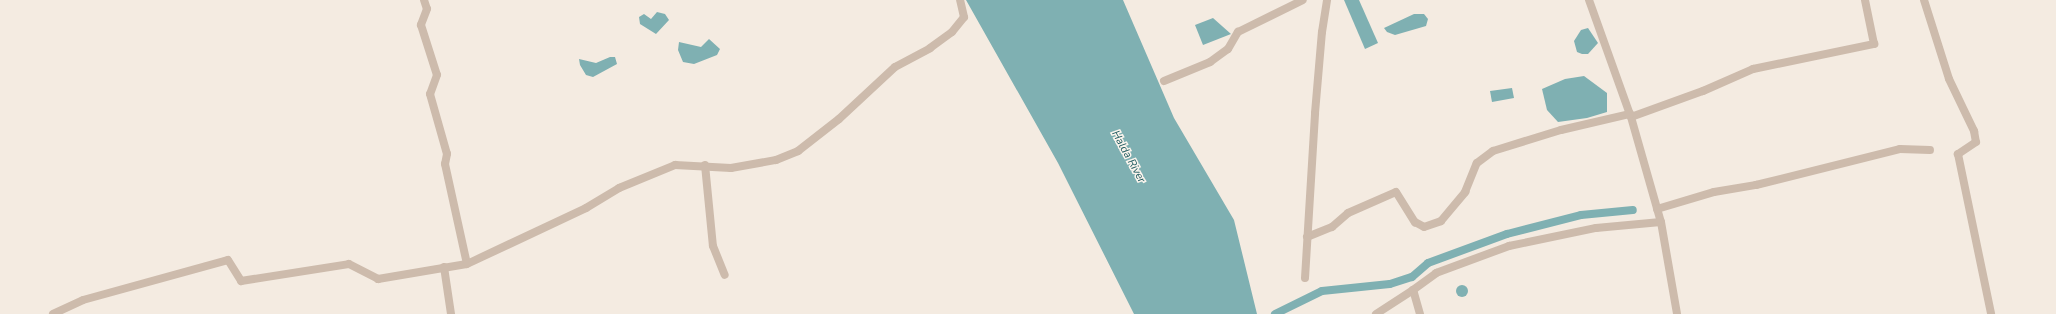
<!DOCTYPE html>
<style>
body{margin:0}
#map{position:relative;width:2056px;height:314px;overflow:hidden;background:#f4ebe1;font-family:"Nunito Sans",sans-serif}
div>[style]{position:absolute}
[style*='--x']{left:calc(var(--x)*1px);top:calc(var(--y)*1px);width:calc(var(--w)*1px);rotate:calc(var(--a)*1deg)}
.water>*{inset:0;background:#7fb0b2}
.round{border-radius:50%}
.canal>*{height:8px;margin:-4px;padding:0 4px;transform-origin:4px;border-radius:4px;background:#7fb0b2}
.minor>*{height:8px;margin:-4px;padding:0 4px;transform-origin:4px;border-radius:4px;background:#cdbbac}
span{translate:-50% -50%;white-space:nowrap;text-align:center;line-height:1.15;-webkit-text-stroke:3px #fbf5ee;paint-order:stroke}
.water-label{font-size:11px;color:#1f5a5e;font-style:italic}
</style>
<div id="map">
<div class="water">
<div style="clip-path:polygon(966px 0,1123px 0,1174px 118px,1234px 220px,1257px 314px,1134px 314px,1058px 163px)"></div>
<div style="clip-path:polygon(1344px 0,1359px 0,1378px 43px,1365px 49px)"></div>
<div style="clip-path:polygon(657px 12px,665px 14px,669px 20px,656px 34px,640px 24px,639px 17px,644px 14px,651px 19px)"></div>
<div style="clip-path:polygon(1414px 14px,1424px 14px,1428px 19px,1426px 26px,1395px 35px,1387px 32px,1384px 28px)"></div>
<div style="clip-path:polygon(1213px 18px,1231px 34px,1203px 45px,1195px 25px)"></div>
<div style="clip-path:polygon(1588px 28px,1598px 43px,1588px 54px,1582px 54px,1577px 52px,1574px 41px,1581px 30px)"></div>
<div style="clip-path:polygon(709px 39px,720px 49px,717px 55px,694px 64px,683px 62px,678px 50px,679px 42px,701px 47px)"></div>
<div style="clip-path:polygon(610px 57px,615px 57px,617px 64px,593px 77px,586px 75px,580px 65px,579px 59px,596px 63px)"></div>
<div style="clip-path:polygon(1584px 76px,1607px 93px,1607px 112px,1587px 118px,1558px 122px,1547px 110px,1542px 89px,1565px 79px)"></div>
<div style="clip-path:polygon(1512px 88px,1514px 98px,1492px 102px,1490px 91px)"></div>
<div class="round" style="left:1456px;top:285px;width:12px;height:12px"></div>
</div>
<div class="canal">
<div style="--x:1275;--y:314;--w:52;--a:-26.1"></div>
<div style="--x:1322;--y:291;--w:68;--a:-5.9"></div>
<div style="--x:1390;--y:284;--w:23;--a:-18"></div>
<div style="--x:1412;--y:277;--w:21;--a:-41"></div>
<div style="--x:1428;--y:263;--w:84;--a:-20.2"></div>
<div style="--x:1507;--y:234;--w:76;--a:-14.4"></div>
<div style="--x:1581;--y:215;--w:52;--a:-5.5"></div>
</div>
<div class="minor">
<div style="--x:424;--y:0;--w:9;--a:72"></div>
<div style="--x:427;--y:9;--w:17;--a:111"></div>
<div style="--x:421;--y:25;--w:52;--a:72.3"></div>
<div style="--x:437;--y:75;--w:20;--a:110"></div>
<div style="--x:430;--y:94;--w:62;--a:74.2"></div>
<div style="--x:447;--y:154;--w:10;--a:101"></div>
<div style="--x:445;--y:164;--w:102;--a:77.6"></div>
<div style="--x:1589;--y:0;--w:124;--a:70.3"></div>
<div style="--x:1631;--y:117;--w:109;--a:74.1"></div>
<div style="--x:1661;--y:222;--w:93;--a:80.1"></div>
<div style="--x:1924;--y:0;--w:83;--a:72.4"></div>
<div style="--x:1949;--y:79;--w:58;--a:64.3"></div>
<div style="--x:1974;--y:131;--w:11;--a:80"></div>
<div style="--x:1976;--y:142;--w:22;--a:146"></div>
<div style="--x:1958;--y:154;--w:163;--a:78.3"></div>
<div style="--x:1164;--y:81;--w:50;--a:-22.4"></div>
<div style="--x:1210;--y:62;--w:22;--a:-36"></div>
<div style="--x:1228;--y:49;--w:20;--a:-60"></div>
<div style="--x:1238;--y:32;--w:72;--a:-26.2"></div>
<div style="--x:1631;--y:117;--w:77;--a:-19.9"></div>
<div style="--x:1703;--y:91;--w:55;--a:-23.7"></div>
<div style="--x:1753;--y:69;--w:124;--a:-11.7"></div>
<div style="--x:1874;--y:44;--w:45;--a:-101.6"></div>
<div style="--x:705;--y:165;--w:81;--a:84.4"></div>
<div style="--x:713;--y:246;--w:31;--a:68"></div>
<div style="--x:1657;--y:209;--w:59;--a:-16.6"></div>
<div style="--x:1714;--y:192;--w:43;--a:-9.5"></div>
<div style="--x:1756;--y:185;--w:148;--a:-14"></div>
<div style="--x:1900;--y:149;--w:30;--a:2"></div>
<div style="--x:1307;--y:237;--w:27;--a:-22"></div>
<div style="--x:1332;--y:227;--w:21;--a:-41"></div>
<div style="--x:1348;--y:213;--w:52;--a:-23.6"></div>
<div style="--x:1396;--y:192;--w:36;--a:58"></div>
<div style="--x:1415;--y:222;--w:10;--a:29"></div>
<div style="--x:1424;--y:227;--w:18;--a:-19"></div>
<div style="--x:1441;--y:221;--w:38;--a:-50"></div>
<div style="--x:1465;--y:192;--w:31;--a:-68"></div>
<div style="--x:1477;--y:163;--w:20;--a:-37"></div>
<div style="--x:1493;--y:151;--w:71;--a:-17.2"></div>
<div style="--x:1561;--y:130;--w:71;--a:-13.1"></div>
<div style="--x:444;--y:267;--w:48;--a:81.5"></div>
<div style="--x:1305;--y:278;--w:165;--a:-86.5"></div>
<div style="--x:1315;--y:113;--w:81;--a:-85.1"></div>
<div style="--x:1322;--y:32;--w:32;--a:-81"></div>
<div style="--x:53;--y:314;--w:33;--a:-25"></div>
<div style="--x:83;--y:300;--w:150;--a:-15.4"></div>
<div style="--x:228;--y:260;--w:25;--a:58"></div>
<div style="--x:241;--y:281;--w:109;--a:-8.9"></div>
<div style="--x:349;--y:264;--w:33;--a:27"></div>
<div style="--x:378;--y:279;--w:90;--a:-9.6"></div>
<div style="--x:467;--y:264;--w:132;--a:-25.2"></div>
<div style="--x:586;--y:208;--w:39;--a:-31"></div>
<div style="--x:619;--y:188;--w:61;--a:-22.3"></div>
<div style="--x:675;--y:165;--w:56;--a:3.1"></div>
<div style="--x:731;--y:168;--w:46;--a:-10.1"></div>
<div style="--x:776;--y:160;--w:24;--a:-22"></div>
<div style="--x:798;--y:151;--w:52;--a:-38"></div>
<div style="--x:839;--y:119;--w:76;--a:-42.9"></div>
<div style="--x:895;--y:67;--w:40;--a:-28"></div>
<div style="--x:930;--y:48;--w:27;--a:-36"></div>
<div style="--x:952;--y:32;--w:19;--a:-51"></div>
<div style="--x:964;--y:17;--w:17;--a:-103"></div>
<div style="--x:1376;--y:314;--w:44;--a:-33"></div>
<div style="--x:1420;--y:314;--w:25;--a:-106"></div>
<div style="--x:1413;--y:290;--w:29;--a:-36"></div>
<div style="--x:1436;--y:273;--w:78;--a:-20.3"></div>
<div style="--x:1509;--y:246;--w:89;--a:-11.7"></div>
<div style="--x:1596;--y:228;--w:65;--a:-5.3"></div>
</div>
<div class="water-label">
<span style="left:1128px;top:157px;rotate:61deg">Halda River</span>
</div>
</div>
